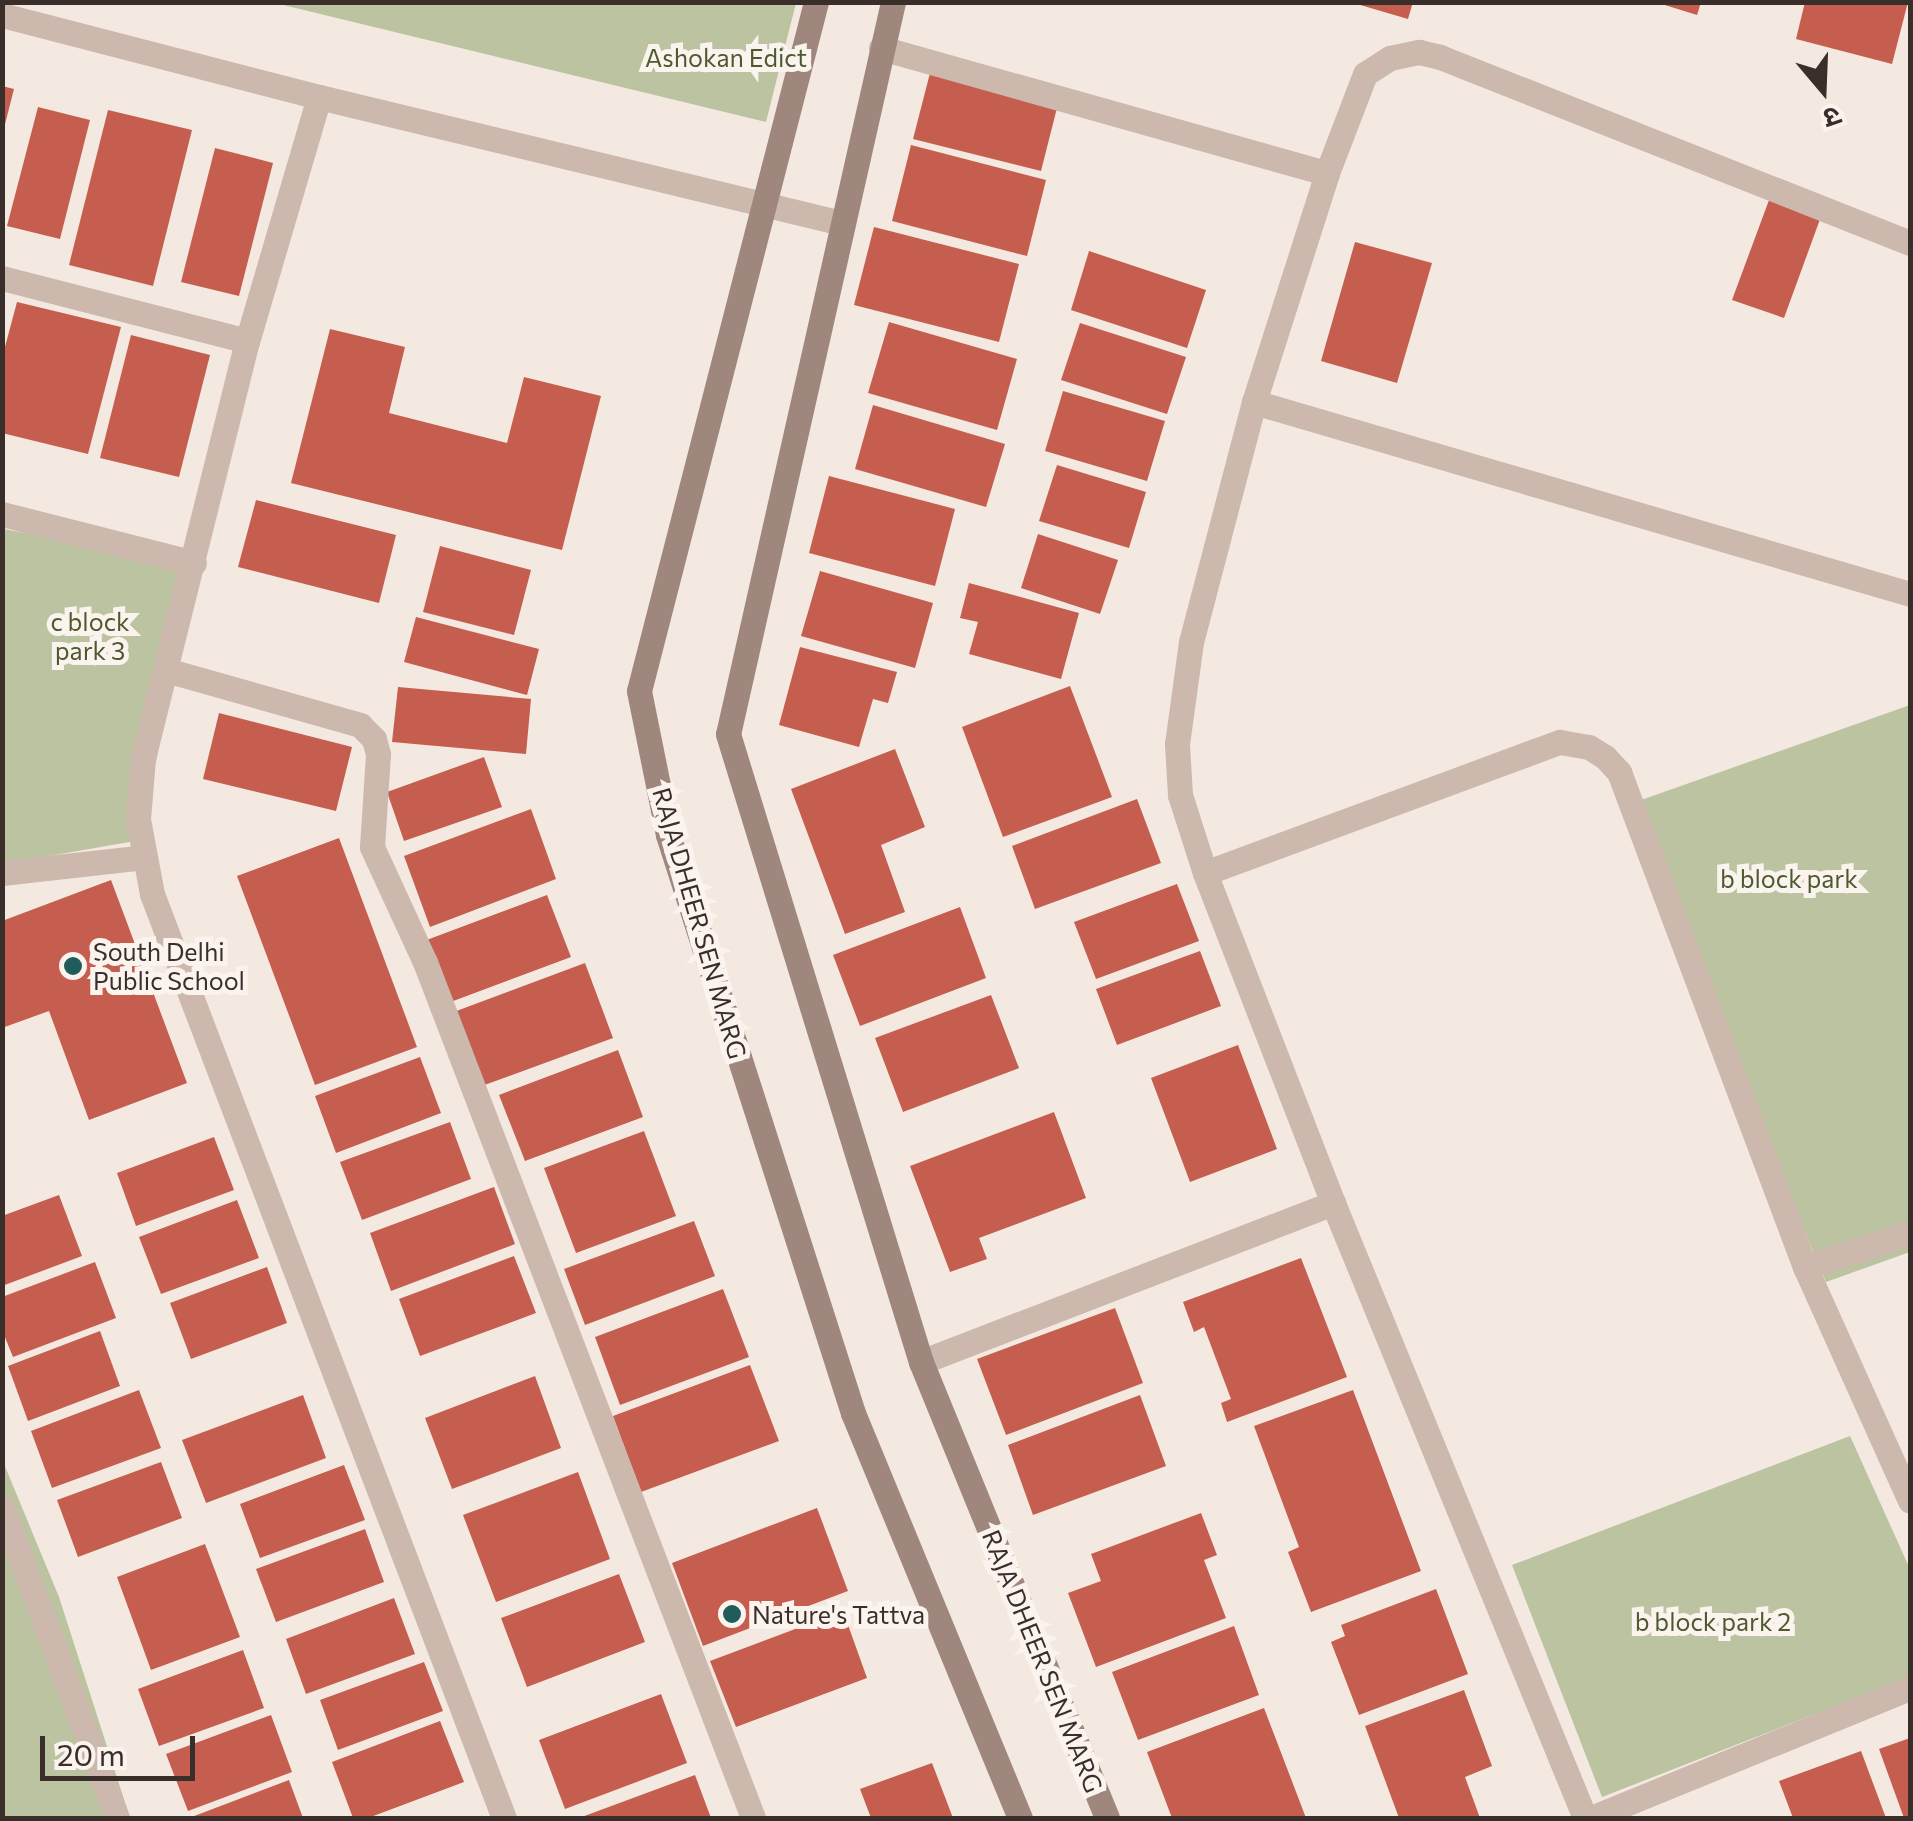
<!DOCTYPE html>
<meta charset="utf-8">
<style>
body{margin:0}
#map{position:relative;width:1913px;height:1821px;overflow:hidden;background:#f3e9e1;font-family:Commissioner,"Noto Sans Devanagari",sans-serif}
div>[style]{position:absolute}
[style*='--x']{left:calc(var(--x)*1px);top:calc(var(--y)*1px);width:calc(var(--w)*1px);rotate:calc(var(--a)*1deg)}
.green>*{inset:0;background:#bbc3a1}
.building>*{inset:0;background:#c55e4e}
.street>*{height:25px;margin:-12.5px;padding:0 12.5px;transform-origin:12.5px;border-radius:12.5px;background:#ccb8ad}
.secondary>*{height:25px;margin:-12.5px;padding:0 12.5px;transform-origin:12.5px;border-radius:12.5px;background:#a0877e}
.dots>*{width:28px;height:28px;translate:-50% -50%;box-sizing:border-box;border:5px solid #fbf4ee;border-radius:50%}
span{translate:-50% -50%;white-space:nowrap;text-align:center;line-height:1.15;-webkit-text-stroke:10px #fbf4ee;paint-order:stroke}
.park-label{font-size:25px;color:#4e592f}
.street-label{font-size:25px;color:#3a2e2b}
.poi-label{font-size:25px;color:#3a2e2b}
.left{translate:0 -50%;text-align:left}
.frame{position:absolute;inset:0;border:5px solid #3a2e2b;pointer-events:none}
.north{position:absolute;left:1773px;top:40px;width:100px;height:100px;-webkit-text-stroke:8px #fbf4ee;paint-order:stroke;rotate:161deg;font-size:28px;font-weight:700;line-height:40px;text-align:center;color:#3a2e2b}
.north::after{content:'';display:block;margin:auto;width:35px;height:45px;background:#3a2e2b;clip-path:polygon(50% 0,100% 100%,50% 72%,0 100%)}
.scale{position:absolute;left:40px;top:1736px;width:155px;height:45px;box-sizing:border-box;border:5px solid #3a2e2b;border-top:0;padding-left:12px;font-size:30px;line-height:35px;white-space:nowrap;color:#3a2e2b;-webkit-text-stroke:8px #fbf4ee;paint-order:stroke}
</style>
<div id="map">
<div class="green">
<div style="clip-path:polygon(275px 3px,796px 3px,766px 122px)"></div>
<div style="clip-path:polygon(3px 529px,194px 563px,141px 840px,3px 864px)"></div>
<div style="clip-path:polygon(1910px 705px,1910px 1252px,1826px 1282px,1627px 805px)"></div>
<div style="clip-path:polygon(1850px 1436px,1910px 1569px,1910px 1677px,1602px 1797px,1512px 1565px)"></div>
<div style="clip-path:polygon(2px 1459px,59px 1597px,130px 1818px,3px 1818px)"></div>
</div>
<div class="building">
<div style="clip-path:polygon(1350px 2px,1413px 2px,1408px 19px)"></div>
<div style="clip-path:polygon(1655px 2px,1701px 2px,1697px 15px)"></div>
<div style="clip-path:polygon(1805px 2px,1908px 2px,1892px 64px,1796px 39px)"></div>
<div style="clip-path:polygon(930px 73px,1058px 104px,1041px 171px,913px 139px)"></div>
<div style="clip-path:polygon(2px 86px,14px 89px,4px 128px,2px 128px)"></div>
<div style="clip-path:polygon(38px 107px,90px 120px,60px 239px,7px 226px)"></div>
<div style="clip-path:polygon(108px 110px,192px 130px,153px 286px,69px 265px)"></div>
<div style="clip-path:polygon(911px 145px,1046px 180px,1027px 256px,892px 221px)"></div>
<div style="clip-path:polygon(215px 148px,273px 163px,239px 296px,181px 282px)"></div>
<div style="clip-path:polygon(1772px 192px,1823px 211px,1784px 318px,1732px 300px)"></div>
<div style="clip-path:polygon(874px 227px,1019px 264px,999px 342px,854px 305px)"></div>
<div style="clip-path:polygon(1355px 242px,1432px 263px,1397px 383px,1321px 361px)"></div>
<div style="clip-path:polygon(1089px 251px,1206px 290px,1187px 348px,1071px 310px)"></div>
<div style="clip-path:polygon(17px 302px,121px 327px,88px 454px,2px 433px,2px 358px)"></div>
<div style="clip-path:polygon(889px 322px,1017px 359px,997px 430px,868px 393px)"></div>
<div style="clip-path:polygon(1080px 323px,1186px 357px,1167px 414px,1061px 380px)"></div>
<div style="clip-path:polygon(330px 329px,405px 347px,389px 413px,507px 443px,524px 377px,601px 396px,562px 550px,291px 483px)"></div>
<div style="clip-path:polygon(131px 335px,210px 355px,179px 477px,100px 458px)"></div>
<div style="clip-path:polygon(1063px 391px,1165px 421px,1147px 481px,1045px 451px)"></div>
<div style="clip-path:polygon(873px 405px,1005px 444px,986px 507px,855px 469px)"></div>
<div style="clip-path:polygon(1057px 465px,1146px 492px,1129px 548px,1039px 521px)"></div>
<div style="clip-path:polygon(829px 476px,955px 509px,935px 586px,809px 553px)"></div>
<div style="clip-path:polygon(256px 500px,396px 535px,379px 603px,238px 567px)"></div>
<div style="clip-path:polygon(1038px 534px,1118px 560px,1100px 614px,1021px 588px)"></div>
<div style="clip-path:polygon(440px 546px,531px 570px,514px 635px,423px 612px)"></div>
<div style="clip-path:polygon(820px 571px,933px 603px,915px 668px,801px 636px)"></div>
<div style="clip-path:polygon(969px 583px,1079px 613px,1061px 679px,969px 654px,978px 622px,960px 618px)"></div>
<div style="clip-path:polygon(416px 617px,539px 649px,527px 695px,404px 662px)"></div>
<div style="clip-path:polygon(800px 647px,897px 672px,888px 703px,873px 699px,859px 747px,779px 725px)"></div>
<div style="clip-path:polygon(1070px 686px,1112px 797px,1003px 837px,962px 727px)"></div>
<div style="clip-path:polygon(398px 687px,531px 699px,526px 754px,392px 742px)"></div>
<div style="clip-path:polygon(219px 713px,352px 747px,336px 811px,203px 779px)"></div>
<div style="clip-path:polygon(895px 749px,925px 827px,881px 845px,905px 912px,845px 934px,791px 789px)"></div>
<div style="clip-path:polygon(484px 757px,502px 807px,404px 841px,387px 792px)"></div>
<div style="clip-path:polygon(1137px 799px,1161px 863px,1035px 909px,1012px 846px)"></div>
<div style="clip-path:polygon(531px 809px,556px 879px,430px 927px,404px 856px)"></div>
<div style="clip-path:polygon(339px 838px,417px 1047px,315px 1085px,237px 876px)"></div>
<div style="clip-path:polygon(111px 880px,187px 1083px,89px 1120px,49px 1011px,2px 1028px,2px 921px)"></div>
<div style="clip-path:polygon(1177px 884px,1199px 941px,1096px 979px,1074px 922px)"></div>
<div style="clip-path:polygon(547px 895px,571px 957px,448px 1003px,424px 941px)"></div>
<div style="clip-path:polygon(960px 907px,986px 978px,860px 1026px,833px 955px)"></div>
<div style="clip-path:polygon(1200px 951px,1221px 1006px,1117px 1045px,1096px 989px)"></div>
<div style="clip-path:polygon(585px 963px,613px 1038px,479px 1087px,451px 1013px)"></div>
<div style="clip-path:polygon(991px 995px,1019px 1068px,903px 1112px,875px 1038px)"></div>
<div style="clip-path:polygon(1238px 1045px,1277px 1149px,1190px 1182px,1151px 1078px)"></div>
<div style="clip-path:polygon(618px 1050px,643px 1117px,525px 1161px,499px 1095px)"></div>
<div style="clip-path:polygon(420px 1057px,441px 1113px,336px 1153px,315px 1096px)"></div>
<div style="clip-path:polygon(1054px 1112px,1086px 1198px,979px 1238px,987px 1259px,950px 1272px,910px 1166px)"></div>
<div style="clip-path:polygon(450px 1122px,471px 1179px,362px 1220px,340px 1162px)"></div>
<div style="clip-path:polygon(644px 1131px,676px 1216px,576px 1253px,544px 1168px)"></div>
<div style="clip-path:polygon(214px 1137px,234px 1190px,136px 1226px,117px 1173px)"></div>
<div style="clip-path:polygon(494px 1187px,515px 1244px,391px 1291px,370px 1233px)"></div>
<div style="clip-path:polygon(59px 1195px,82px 1256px,2px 1286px,2px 1216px)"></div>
<div style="clip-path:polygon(237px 1200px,259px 1258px,161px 1294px,139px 1237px)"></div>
<div style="clip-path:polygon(694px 1221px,715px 1276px,585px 1325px,564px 1269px)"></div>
<div style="clip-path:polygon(514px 1256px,536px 1313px,420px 1356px,399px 1299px)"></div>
<div style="clip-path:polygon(1301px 1258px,1347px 1377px,1227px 1422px,1221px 1403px,1231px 1399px,1204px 1327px,1194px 1332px,1183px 1302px)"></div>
<div style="clip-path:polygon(95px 1262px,116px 1318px,13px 1357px,2px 1330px,2px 1297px)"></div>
<div style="clip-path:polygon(267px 1267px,287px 1323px,191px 1359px,170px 1303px)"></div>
<div style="clip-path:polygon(723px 1289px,749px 1357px,620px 1405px,595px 1337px)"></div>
<div style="clip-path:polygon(1115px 1308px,1143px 1383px,1006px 1435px,977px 1359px)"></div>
<div style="clip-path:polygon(100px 1331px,120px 1386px,28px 1421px,8px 1366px)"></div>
<div style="clip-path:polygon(750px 1365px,779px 1441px,641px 1492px,613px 1416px)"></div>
<div style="clip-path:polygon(535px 1376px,561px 1448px,452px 1489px,425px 1418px)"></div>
<div style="clip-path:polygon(139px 1390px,161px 1448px,52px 1488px,31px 1431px)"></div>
<div style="clip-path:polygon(1353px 1390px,1421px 1571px,1311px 1612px,1288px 1552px,1299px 1547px,1254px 1426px)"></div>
<div style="clip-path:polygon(303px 1395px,326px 1458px,206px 1503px,182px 1440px)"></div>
<div style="clip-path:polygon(1140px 1395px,1166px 1466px,1033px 1515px,1008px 1445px)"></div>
<div style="clip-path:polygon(161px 1462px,182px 1518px,78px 1557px,57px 1500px)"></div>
<div style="clip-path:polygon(344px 1465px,365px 1520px,260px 1558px,240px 1504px)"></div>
<div style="clip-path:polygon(578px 1472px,610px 1559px,496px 1602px,463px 1515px)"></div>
<div style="clip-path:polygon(817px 1508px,848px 1591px,703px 1646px,672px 1563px)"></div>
<div style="clip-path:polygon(1201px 1513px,1217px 1555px,1204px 1560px,1226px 1618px,1096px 1667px,1068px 1593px,1101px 1581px,1091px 1554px)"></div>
<div style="clip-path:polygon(365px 1529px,384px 1582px,276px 1622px,256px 1569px)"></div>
<div style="clip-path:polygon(205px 1544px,240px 1637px,151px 1670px,117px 1577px)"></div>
<div style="clip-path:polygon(619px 1574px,645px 1642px,527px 1687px,501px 1618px)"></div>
<div style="clip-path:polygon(1436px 1589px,1468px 1674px,1359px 1715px,1331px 1642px,1345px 1636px,1341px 1625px)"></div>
<div style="clip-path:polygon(394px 1598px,415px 1654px,306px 1694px,286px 1639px)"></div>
<div style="clip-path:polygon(843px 1611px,867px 1678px,736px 1727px,710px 1661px)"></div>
<div style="clip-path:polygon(1234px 1626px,1259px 1695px,1138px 1740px,1112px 1672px)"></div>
<div style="clip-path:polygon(243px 1650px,264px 1708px,159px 1746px,138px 1689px)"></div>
<div style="clip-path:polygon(424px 1662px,443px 1711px,338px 1750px,320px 1700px)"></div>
<div style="clip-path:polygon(1464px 1690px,1492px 1766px,1465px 1777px,1480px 1818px,1399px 1818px,1365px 1726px)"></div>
<div style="clip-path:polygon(661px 1694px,687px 1763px,565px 1809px,539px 1740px)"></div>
<div style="clip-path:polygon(1264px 1708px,1306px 1818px,1172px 1818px,1147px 1752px)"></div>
<div style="clip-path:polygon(271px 1715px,292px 1772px,188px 1811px,166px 1754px)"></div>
<div style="clip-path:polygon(440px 1721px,464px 1782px,368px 1818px,353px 1818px,332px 1762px)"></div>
<div style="clip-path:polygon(1910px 1738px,1910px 1818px,1904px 1818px,1879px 1749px)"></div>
<div style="clip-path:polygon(1861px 1751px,1886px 1818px,1793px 1818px,1779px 1781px)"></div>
<div style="clip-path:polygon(932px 1763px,953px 1818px,871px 1818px,860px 1789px)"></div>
<div style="clip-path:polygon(695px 1775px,711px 1818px,579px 1818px)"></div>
<div style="clip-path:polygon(289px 1780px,303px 1818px,189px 1818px)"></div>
</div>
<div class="street">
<div style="--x:2;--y:15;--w:327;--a:14.5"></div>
<div style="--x:319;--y:97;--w:538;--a:13.55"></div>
<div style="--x:881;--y:48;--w:463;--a:15.7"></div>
<div style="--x:319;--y:97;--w:254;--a:106.4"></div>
<div style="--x:247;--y:341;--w:430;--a:104"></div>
<div style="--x:143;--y:758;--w:61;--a:94.7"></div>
<div style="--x:138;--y:819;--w:76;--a:79.4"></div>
<div style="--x:152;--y:894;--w:989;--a:69.15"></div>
<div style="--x:2;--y:278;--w:253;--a:14.4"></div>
<div style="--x:1254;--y:402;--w:684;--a:16.31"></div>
<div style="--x:2;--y:514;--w:198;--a:14.3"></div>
<div style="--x:166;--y:670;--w:202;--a:15.8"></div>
<div style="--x:360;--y:725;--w:20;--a:45"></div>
<div style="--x:374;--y:739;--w:16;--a:75"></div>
<div style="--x:378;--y:754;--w:93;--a:93.7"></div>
<div style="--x:372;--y:847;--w:127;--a:65.3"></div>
<div style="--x:425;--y:962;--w:917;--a:69.03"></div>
<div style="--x:2;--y:873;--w:143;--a:-6.4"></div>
<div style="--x:1205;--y:873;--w:378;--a:-20.3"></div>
<div style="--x:1560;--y:742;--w:29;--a:10"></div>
<div style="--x:1589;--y:747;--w:19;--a:32"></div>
<div style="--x:1605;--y:757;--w:21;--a:47"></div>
<div style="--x:1619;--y:772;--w:529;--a:69.41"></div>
<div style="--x:1805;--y:1267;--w:256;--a:65.8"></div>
<div style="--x:1805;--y:1267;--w:110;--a:-17.9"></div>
<div style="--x:921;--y:1362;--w:442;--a:-21.1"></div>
<div style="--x:2;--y:1507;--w:332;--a:69.7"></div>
<div style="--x:1585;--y:1818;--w:665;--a:-112.28"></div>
<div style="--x:1333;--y:1203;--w:354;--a:-111.2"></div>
<div style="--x:1205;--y:873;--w:82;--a:-107.8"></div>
<div style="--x:1180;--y:795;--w:51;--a:-93.4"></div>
<div style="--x:1177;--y:744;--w:103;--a:-82.2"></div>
<div style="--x:1191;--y:642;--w:248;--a:-75.3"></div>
<div style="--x:1254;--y:402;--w:240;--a:-72.3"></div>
<div style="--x:1327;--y:173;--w:106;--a:-69"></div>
<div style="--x:1365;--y:74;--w:30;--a:-33"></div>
<div style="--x:1390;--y:58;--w:30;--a:-12"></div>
<div style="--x:1419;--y:52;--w:22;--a:13"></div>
<div style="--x:1440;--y:57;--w:505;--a:21.59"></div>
<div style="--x:1591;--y:1818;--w:344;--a:-22.2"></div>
</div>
<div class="secondary">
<div style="--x:816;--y:2;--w:711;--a:104.41"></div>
<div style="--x:639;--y:691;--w:147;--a:78.6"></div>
<div style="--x:668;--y:835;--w:607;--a:72.25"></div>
<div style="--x:853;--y:1413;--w:438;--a:67.6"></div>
<div style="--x:893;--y:2;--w:750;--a:102.7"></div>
<div style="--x:728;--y:734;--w:657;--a:72.92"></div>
<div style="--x:921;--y:1362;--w:492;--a:67.8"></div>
</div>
<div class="dots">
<div style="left:73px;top:966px;background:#205c5a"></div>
<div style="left:732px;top:1614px;background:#205c5a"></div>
</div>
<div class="park-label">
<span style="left:726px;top:57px">Ashokan Edict</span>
<span style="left:90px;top:636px">c block<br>park 3</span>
<span style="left:1789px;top:878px">b block park</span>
<span style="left:1713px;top:1621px">b block park 2</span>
</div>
<div class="street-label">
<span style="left:700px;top:923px;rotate:74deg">RAJA DHEER SEN MARG</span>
<span style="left:1043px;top:1661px;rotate:68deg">RAJA DHEER SEN MARG</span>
</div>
<div class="poi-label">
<span class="left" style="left:93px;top:966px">South Delhi<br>Public School</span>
<span class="left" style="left:752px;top:1614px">Nature's Tattva</span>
</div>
<div class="frame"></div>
<div class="north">उ</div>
<div class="scale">20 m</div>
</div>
